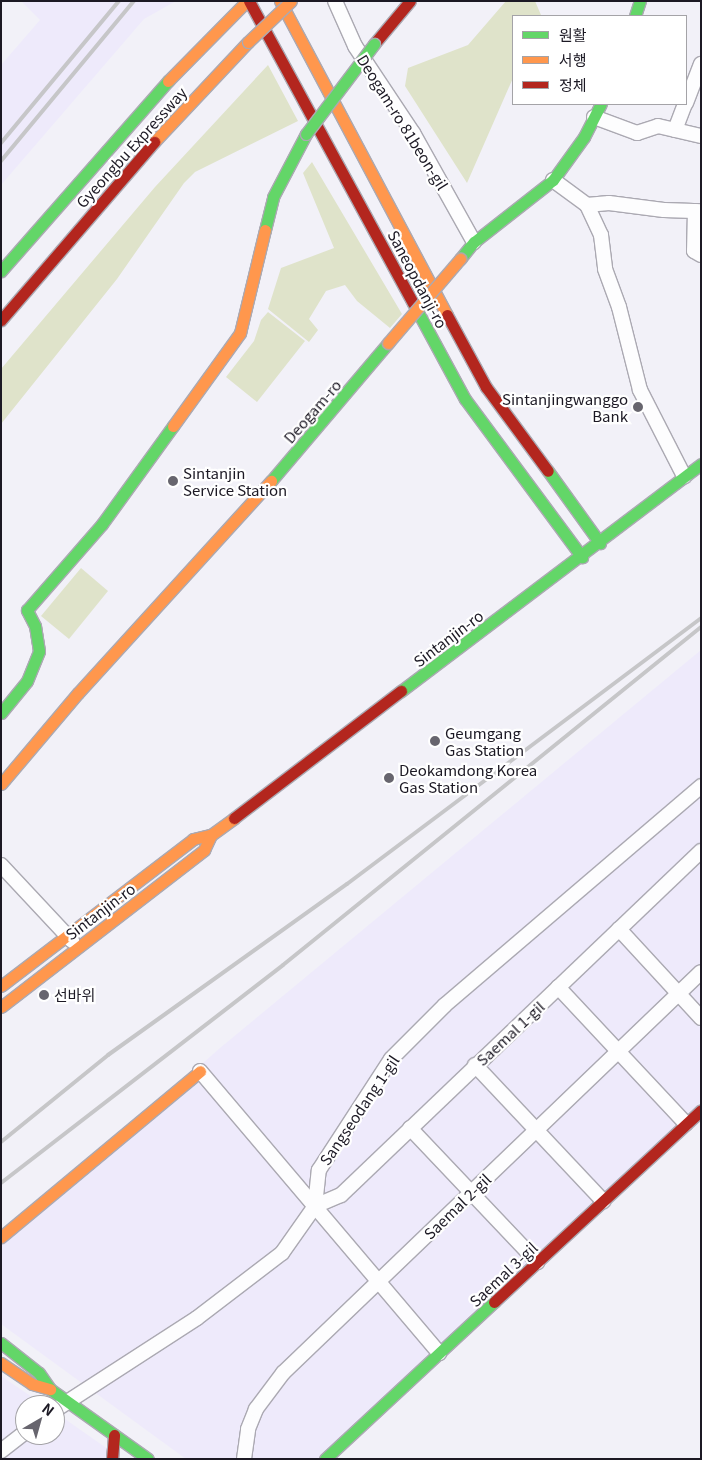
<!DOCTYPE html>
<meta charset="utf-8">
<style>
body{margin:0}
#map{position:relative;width:702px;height:1460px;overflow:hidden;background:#f2f1f8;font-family:Georgia,"Noto Sans KR",serif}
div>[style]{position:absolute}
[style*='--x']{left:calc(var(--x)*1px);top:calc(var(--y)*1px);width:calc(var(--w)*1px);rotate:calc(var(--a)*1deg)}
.built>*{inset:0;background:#eeeafb}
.green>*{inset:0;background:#dfe3ca}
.roads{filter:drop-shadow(1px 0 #aba9b2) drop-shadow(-1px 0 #aba9b2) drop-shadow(0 1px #aba9b2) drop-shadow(0 -1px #aba9b2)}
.street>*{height:14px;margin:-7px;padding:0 7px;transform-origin:7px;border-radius:7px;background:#fdfdfe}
.fast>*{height:11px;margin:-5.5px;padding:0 5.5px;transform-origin:5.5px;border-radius:5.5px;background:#63d668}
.slow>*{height:11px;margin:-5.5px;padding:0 5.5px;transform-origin:5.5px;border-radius:5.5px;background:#ff974d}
.jam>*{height:11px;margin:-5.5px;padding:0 5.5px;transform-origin:5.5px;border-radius:5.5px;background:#b3261e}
.rail>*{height:4px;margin:-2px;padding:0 2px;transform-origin:2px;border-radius:2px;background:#c6c6c8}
.bridges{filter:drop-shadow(1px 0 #aba9b2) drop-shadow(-1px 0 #aba9b2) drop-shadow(0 1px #aba9b2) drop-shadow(0 -1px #aba9b2)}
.fast-bridge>*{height:11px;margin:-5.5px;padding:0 5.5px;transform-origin:5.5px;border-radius:5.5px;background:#63d668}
.slow-bridge>*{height:11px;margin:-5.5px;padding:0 5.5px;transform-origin:5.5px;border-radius:5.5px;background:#ff974d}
.dots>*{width:14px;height:14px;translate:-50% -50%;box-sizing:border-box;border:2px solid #fff;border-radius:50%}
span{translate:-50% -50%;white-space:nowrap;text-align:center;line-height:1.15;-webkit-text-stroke:4.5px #fff;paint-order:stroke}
.street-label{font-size:15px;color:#1c1924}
.poi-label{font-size:15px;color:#1c1924}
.right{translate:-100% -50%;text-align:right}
.left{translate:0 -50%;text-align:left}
.frame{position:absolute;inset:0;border:2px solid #1c1924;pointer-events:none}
.legend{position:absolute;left:512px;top:15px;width:175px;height:90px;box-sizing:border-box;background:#fff;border:1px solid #a4a3a7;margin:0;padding:6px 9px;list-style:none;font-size:15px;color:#1c1924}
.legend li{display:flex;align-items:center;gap:10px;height:25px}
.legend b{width:25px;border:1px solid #a4a3a7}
.north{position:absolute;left:15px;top:1395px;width:50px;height:50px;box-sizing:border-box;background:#fff;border:1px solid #a4a3a7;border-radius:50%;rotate:38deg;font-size:14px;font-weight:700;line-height:20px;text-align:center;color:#1c1924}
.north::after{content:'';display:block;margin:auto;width:18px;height:22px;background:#67656e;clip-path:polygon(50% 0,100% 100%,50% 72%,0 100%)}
</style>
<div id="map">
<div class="built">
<div style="clip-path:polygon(21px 1px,176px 1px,144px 19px,1px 185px,1px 65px,40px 20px)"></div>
<div style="clip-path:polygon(701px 650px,701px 1102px,325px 1459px,186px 1459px,1px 1324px,1px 1242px,220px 1048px)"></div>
<div style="clip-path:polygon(1px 1376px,44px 1405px,25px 1405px,25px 1435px,55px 1435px,55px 1412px,122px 1459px,1px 1459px)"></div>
</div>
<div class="green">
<div style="clip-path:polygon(506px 1px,535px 1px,541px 15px,513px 16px,513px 78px,467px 183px,405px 86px,408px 68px,468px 45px)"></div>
<div style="clip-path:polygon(268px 65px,298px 121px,195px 172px,184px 183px,117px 279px,1px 424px,1px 369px,155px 187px)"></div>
<div style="clip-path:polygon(312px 162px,402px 314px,390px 328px,357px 301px,345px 285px,326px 291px,309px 319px,318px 330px,309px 342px,268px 309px,281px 268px,334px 248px,303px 173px)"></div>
<div style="clip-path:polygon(268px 312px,305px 341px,257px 402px,226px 377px,254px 341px,261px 320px)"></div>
<div style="clip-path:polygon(81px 568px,108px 591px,69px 639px,41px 616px)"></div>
</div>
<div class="roads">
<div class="street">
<div style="--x:335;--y:1;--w:49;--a:66"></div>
<div style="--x:355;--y:46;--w:105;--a:56.3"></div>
<div style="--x:413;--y:133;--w:125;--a:60.8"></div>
<div style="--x:686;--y:103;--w:42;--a:-69"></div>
<div style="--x:594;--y:117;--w:46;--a:20.4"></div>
<div style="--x:637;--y:133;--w:22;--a:-18"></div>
<div style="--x:658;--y:126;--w:44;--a:13.1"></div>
<div style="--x:675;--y:130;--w:28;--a:-69"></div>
<div style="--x:553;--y:180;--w:42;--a:36.3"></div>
<div style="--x:587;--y:205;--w:33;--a:65"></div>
<div style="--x:601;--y:235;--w:34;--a:83"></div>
<div style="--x:605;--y:269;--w:40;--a:69.8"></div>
<div style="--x:619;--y:307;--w:86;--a:75.8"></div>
<div style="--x:640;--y:390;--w:97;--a:62.9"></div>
<div style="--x:587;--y:205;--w:22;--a:-5"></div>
<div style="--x:609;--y:203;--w:55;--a:7.3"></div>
<div style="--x:664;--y:210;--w:37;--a:2"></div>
<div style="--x:695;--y:211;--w:40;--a:91.4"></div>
<div style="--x:694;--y:251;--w:8;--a:30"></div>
<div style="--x:1;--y:865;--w:104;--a:46.9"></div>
<div style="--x:619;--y:929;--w:121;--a:47.3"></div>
<div style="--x:558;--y:987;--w:187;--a:46.9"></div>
<div style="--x:475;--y:1065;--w:187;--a:46.7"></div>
<div style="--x:200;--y:1071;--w:370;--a:49.7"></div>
<div style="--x:410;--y:1128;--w:185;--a:46.5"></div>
<div style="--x:315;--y:1206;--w:28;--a:-23"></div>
<div style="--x:341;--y:1195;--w:498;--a:-43.7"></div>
<div style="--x:55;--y:1410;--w:169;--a:-32.9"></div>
<div style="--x:197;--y:1318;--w:107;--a:-37.4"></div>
<div style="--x:282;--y:1253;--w:57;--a:-54.9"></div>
<div style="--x:315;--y:1206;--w:36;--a:-84"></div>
<div style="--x:319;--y:1170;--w:132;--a:-57"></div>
<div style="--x:391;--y:1059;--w:76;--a:-45"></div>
<div style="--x:445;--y:1005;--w:337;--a:-40.5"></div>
<div style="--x:1;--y:1451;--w:31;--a:-38"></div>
<div style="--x:244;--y:1459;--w:30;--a:-82"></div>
<div style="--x:248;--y:1429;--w:22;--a:-68"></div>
<div style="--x:256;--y:1409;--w:45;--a:-53.1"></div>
<div style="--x:283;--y:1373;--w:579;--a:-43.81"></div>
</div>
<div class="fast">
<div style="--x:635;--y:16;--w:16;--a:-72"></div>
<div style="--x:265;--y:230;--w:34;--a:-76"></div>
<div style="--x:273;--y:197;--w:71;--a:-62.4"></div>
<div style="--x:460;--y:259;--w:22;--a:-51"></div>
<div style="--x:474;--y:242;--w:100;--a:-38.1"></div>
<div style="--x:553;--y:180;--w:53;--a:-54.2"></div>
<div style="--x:584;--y:137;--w:37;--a:-63"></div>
<div style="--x:1;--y:271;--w:253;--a:-48.7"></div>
<div style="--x:413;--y:303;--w:109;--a:61.6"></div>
<div style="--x:465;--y:399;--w:197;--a:53.5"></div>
<div style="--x:548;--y:471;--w:89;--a:54.2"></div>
<div style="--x:271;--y:481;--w:181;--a:-49.7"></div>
<div style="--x:401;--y:691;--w:376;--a:-37.1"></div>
<div style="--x:1;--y:713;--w:41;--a:-50.9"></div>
<div style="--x:27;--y:681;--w:32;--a:-68"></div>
<div style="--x:39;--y:651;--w:25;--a:-99"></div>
<div style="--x:35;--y:626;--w:18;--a:-117"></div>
<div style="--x:27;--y:610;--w:114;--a:-48.9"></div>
<div style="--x:102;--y:524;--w:121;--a:-54.1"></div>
<div style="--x:1;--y:781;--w:4;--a:-27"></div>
<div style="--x:1;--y:1343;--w:48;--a:38.3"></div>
<div style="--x:39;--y:1373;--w:19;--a:55"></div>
<div style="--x:50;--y:1389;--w:120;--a:35.5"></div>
<div style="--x:325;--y:1459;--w:231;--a:-42.9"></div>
</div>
<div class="slow">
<div style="--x:280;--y:1;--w:356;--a:62"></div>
<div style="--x:168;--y:81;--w:112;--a:-45.4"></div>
<div style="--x:154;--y:142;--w:137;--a:-46.8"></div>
<div style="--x:173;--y:426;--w:115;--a:-54.2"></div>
<div style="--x:240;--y:333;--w:106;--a:-76.4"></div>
<div style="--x:1;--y:784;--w:119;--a:-49.8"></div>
<div style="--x:78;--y:693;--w:287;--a:-47.7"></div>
<div style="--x:1;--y:986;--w:242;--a:-37.4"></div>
<div style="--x:193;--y:839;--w:18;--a:-13"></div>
<div style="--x:211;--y:835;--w:29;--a:-36"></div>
<div style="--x:1;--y:1007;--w:257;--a:-37.7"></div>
<div style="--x:204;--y:850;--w:17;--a:-65"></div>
<div style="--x:1;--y:1237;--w:259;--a:-39.8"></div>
<div style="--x:1;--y:1363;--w:37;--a:34"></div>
<div style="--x:32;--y:1384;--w:19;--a:16"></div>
</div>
<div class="jam">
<div style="--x:249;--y:1;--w:344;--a:61.5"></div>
<div style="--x:374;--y:44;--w:56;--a:-50.1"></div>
<div style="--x:447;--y:315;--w:82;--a:61.6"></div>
<div style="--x:486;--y:387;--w:104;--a:53.6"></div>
<div style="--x:1;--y:320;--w:235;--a:-49.3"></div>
<div style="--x:234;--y:818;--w:210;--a:-37.3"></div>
<div style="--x:494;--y:1302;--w:282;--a:-42.8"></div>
<div style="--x:112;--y:1459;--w:24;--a:-85"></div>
</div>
</div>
<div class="rail">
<div style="--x:1;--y:143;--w:185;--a:-50.3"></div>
<div style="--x:1;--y:161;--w:208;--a:-50.3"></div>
<div style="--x:1;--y:1142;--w:138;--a:-39.1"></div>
<div style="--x:108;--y:1055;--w:294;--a:-35.6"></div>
<div style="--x:347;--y:884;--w:443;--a:-36.9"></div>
<div style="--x:1;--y:1183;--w:356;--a:-37.7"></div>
<div style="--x:283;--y:965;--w:538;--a:-38.96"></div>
</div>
<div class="bridges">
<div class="fast-bridge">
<div style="--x:306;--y:134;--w:113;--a:-52.9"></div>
</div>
<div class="slow-bridge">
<div style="--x:248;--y:42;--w:59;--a:-43.6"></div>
<div style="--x:388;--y:343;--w:111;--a:-49.4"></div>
</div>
</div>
<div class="dots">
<div style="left:638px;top:407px;background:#67656e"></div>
<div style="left:173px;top:481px;background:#67656e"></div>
<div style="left:435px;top:741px;background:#67656e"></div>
<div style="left:389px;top:778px;background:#67656e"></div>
<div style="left:44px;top:995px;background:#67656e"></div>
</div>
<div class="street-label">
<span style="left:403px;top:122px;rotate:58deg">Deogam-ro 81beon-gil</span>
<span style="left:131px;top:147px;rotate:-48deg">Gyeongbu Expressway</span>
<span style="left:418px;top:279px;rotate:62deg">Saneopdanji-ro</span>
<span style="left:312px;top:411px;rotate:-49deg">Deogam-ro</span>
<span style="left:448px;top:638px;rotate:-37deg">Sintanjin-ro</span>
<span style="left:100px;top:911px;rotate:-37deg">Sintanjin-ro</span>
<span style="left:510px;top:1033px;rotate:-43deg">Saemal 1-gil</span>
<span style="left:359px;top:1110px;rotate:-56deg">Sangseodang 1-gil</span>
<span style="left:457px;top:1206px;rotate:-44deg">Saemal 2-gil</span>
<span style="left:503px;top:1274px;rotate:-43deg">Saemal 3-gil</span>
</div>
<div class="poi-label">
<span class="right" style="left:628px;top:407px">Sintanjingwanggo<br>Bank</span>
<span class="left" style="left:183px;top:481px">Sintanjin<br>Service Station</span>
<span class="left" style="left:445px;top:741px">Geumgang<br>Gas Station</span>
<span class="left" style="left:399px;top:778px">Deokamdong Korea<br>Gas Station</span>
<span class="left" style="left:54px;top:995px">선바위</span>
</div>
<div class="frame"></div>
<ul class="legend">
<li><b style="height:6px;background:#63d668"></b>원활</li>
<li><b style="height:6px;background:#ff974d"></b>서행</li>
<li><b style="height:6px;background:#b3261e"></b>정체</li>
</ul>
<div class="north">N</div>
</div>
